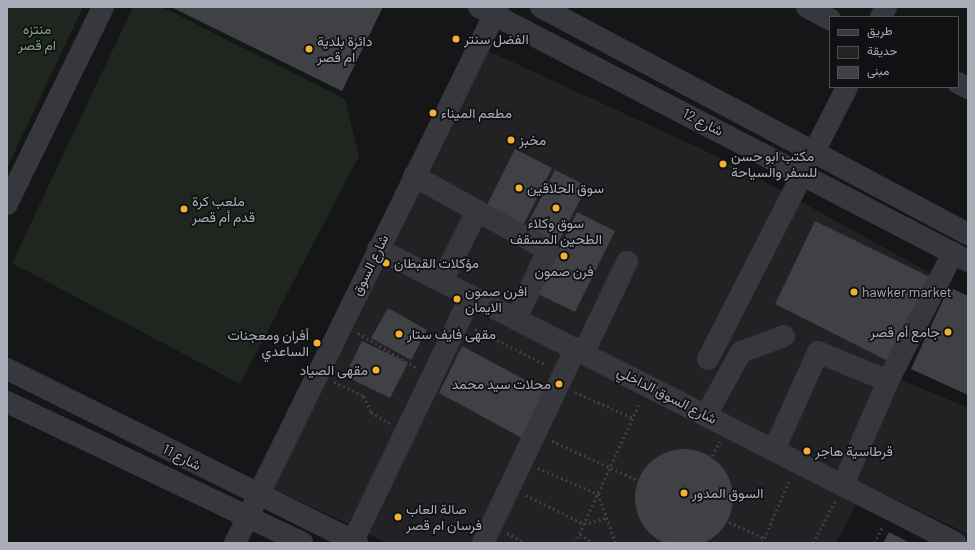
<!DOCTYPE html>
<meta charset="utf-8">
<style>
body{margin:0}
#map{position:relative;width:975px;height:550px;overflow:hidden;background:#161618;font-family:Barlow,Vazirmatn,sans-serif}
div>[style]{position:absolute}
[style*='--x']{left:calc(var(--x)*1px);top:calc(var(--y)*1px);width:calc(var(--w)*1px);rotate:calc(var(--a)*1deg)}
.built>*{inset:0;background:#222225}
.green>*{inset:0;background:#1e261f}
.building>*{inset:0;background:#404145}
.round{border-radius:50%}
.path>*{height:2.5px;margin-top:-1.25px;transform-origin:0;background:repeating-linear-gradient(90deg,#3d3f44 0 2px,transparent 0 5px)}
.minor>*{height:22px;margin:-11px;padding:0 11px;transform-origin:11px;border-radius:11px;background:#37383d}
.dots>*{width:11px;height:11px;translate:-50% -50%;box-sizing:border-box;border:2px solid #111113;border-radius:50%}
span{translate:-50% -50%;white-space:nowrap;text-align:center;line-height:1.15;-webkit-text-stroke:3.5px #111113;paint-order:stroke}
.park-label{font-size:14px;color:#7fa381}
.poi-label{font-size:14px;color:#a8adb8}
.left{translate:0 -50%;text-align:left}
.right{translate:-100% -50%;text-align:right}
.street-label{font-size:14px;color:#a8adb8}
.frame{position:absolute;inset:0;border:8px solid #a8adb8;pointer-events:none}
.legend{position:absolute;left:829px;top:16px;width:130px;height:72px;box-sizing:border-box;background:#111113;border:1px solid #4d4f55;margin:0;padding:5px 7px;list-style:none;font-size:12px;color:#a8adb8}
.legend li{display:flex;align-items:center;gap:8px;height:20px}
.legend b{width:20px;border:1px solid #4d4f55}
</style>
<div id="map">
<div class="built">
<div style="clip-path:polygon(471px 43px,725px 160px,943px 280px,890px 375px,968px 408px,968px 534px,866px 485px,836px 543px,388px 543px,253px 479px)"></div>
</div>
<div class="green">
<div style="clip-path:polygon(7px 7px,83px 7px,7px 168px)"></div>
<div style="clip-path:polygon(133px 7px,162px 7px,345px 99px,359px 156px,240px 384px,12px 263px)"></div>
</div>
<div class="building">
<div style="clip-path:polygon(171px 7px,383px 7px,342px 91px)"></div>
<div style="clip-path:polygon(515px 149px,552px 168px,523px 226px,486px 207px)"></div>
<div style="clip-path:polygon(555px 170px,587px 186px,557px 245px,525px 229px)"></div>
<div style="clip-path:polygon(577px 212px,615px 231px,575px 312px,538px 294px)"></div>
<div style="clip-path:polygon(815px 221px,934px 279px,892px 363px,775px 304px)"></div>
<div style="clip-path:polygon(949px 287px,968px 296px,968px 395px,911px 369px)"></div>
<div style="clip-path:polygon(388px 308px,427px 330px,411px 360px,371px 338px)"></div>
<div style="clip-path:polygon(362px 341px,408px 363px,390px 398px,345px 376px)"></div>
<div style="clip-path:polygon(462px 346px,546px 391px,522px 438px,439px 393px)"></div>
<div class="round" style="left:635px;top:449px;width:98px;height:98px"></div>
<div style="clip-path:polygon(889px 532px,910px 543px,883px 543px)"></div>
</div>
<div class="path">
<div style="--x:475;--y:329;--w:80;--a:26.6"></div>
<div style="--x:358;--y:333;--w:69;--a:30.7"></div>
<div style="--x:455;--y:371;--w:81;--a:30.4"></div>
<div style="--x:334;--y:382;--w:33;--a:25"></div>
<div style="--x:364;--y:396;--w:17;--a:66"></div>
<div style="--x:371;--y:412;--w:23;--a:31"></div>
<div style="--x:575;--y:392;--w:64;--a:24.1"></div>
<div style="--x:552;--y:441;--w:233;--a:24.6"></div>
<div style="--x:538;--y:468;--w:65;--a:23.4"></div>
<div style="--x:598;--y:494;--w:52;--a:69.8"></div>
<div style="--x:526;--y:495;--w:65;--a:26.6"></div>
<div style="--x:584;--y:524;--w:24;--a:-15"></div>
<div style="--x:507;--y:533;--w:21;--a:28"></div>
<div style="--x:580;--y:534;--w:17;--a:33"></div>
<div style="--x:575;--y:543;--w:155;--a:-65.3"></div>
<div style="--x:663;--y:543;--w:116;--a:-60.6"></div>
<div style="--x:762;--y:543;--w:70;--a:-66.4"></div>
<div style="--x:813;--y:543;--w:47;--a:-62.4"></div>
<div style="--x:874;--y:543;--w:19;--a:-62"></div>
</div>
<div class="minor">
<div style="--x:479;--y:7;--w:551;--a:27.45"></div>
<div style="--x:541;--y:7;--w:484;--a:28"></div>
<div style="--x:807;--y:7;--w:26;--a:28"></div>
<div style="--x:881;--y:17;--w:11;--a:-63"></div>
<div style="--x:958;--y:83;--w:11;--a:27"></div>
<div style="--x:414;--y:176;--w:153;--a:28.9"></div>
<div style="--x:548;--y:250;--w:76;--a:114.9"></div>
<div style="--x:7;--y:204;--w:219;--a:-64"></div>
<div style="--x:378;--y:249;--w:648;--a:26.96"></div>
<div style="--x:442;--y:281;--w:78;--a:-63.4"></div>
<div style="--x:584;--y:352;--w:100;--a:-64.5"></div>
<div style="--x:708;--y:359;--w:305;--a:-62.9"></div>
<div style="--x:7;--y:369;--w:391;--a:26.4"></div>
<div style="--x:7;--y:402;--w:327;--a:25.5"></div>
<div style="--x:706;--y:415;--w:72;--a:-60.9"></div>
<div style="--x:741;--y:352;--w:46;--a:-20.4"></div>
<div style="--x:774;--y:450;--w:107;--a:-65.8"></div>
<div style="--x:818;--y:352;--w:76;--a:22.5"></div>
<div style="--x:843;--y:485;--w:113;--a:-66.6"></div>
<div style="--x:888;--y:381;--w:144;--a:-63.1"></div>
<div style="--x:353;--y:541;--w:272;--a:-64.3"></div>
<div style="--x:235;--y:543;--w:597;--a:-63.86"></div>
<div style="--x:483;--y:543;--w:216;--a:-64.5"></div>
</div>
<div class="dots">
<div style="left:456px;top:39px;background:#f2b134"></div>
<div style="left:309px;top:49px;background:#f2b134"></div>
<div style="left:433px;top:113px;background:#f2b134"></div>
<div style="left:511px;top:140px;background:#f2b134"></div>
<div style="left:723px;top:164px;background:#f2b134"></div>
<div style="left:519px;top:188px;background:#f2b134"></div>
<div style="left:556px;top:208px;background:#f2b134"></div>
<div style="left:184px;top:209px;background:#f2b134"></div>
<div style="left:564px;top:256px;background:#f2b134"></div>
<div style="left:386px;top:263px;background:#f2b134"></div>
<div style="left:854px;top:292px;background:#f2b134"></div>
<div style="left:457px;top:299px;background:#f2b134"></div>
<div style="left:948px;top:332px;background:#f2b134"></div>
<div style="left:399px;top:334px;background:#f2b134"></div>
<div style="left:317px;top:343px;background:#f2b134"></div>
<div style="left:376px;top:370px;background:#f2b134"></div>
<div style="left:559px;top:384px;background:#f2b134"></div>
<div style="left:807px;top:451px;background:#f2b134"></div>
<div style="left:684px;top:493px;background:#f2b134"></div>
<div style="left:398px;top:517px;background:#f2b134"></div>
</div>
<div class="park-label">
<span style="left:37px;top:37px">منتزه<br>ام قصر</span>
</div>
<div class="poi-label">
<span class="left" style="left:464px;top:39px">الفضل سنتر</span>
<span class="left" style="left:317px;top:49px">دائرة بلدية<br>ام قصر</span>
<span class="left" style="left:441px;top:113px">مطعم الميناء</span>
<span class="left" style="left:519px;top:140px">مخبز</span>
<span class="left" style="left:731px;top:164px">مكتب ابو حسن<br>للسفر والسياحة</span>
<span class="left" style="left:527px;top:188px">سوق الحلاقين</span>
<span class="left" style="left:192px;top:209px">ملعب كرة<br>قدم أم قصر</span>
<span style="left:556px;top:231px">سوق وكلاء<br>الطحين المسقف</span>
<span class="left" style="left:394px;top:263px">مؤكلات القبطان</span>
<span style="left:564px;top:271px">فرن صمون</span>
<span class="left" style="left:465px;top:299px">افرن صمون<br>الايمان</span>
<span class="left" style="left:862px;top:292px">hawker market</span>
<span class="right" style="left:940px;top:332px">جامع أم قصر</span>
<span class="left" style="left:407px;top:334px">مقهى فايف ستار</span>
<span class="right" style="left:309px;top:343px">أفران ومعجنات<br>الساعدي</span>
<span class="right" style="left:368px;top:370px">مقهى الصياد</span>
<span class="right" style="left:551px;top:384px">محلات سيد محمد</span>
<span class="left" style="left:815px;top:451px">قرطاسية هاجر</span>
<span class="left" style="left:692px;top:493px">السوق المدور</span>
<span class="left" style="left:406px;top:517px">صالة العاب<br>فرسان ام قصر</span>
</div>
<div class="street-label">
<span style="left:703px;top:122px;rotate:27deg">شارع 12</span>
<span style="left:370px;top:265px;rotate:-64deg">شارع السوق</span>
<span style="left:667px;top:395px;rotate:27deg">شارع السوق الداخلي</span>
<span style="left:182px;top:457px;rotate:27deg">شارع 11</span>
</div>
<div class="frame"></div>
<ul class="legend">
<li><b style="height:5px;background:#37383d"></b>طريق</li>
<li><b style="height:11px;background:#1e261f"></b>حديقة</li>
<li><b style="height:11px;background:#404145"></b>مبنى</li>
</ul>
</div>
